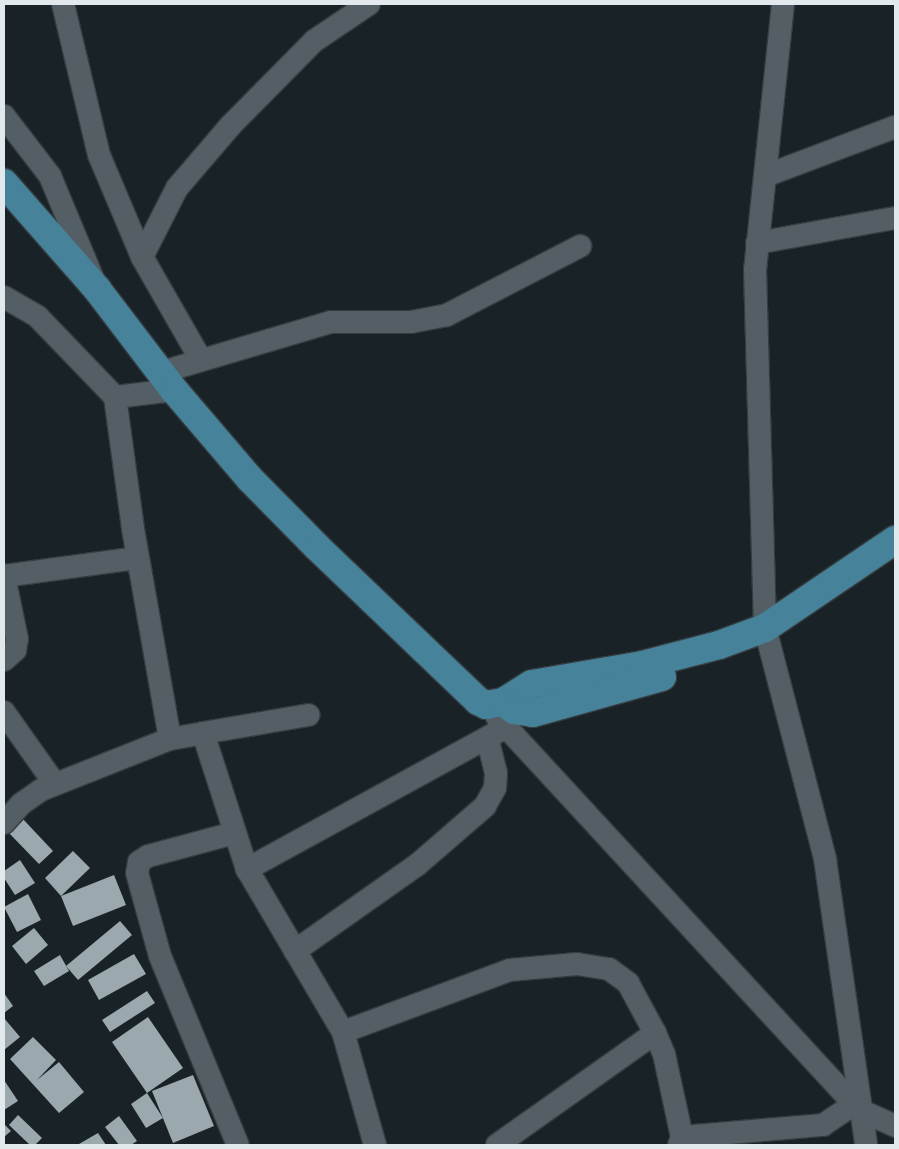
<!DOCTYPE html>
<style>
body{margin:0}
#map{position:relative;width:899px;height:1149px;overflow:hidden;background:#192327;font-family:Karla,sans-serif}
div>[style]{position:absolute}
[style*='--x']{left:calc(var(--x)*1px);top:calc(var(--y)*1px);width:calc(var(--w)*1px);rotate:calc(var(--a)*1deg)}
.building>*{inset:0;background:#9ba8ae}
.roads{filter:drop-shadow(1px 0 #353d40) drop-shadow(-1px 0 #353d40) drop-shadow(0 1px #353d40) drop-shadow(0 -1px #353d40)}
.minor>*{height:22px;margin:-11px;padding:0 11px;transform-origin:11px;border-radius:11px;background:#545f65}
.major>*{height:28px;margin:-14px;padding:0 14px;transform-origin:14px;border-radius:14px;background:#46829a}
span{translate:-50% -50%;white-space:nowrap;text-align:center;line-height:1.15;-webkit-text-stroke:5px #10191e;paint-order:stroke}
.frame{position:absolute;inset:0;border:5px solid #e2e9ec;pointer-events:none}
</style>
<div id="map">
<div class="building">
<div style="clip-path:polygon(22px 818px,53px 851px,39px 864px,7px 831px)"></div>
<div style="clip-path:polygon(73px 851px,90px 868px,61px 896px,45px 878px)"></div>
<div style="clip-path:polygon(20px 860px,35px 883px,15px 895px,4px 878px,4px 871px)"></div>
<div style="clip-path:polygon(114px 875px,126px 905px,73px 926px,61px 896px)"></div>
<div style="clip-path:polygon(28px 894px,41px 920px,17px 932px,4px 907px)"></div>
<div style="clip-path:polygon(120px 921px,132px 935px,78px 980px,66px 966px)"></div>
<div style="clip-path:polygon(34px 928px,48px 945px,26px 964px,12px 946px)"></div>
<div style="clip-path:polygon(134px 954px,146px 974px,99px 1000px,88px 980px)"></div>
<div style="clip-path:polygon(60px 955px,69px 971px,44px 986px,34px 971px)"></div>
<div style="clip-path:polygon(147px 991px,155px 1003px,110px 1032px,102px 1020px)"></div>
<div style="clip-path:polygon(4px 993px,13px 1006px,4px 1013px)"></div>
<div style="clip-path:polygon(148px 1017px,183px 1068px,147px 1093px,163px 1118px,146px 1128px,131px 1104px,147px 1093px,112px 1042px)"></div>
<div style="clip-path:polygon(4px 1018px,20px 1037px,4px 1050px)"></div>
<div style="clip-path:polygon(33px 1037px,56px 1060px,37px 1080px,59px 1062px,84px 1092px,59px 1113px,10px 1059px)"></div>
<div style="clip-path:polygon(193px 1075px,214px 1126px,173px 1143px,152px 1091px)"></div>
<div style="clip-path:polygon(4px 1080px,18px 1101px,4px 1110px)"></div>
<div style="clip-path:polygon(18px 1115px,42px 1138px,35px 1145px,30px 1145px,9px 1125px)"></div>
<div style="clip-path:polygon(119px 1116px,137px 1141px,131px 1145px,119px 1145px,105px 1127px)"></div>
<div style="clip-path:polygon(4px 1124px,11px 1131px,4px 1137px)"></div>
<div style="clip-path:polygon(98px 1133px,106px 1145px,80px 1145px,79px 1144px)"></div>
</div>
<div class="roads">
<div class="minor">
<div style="--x:63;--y:4;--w:155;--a:76.6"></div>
<div style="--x:99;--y:155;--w:111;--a:67.1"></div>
<div style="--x:783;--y:4;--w:266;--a:96"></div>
<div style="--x:755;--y:269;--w:359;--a:88.4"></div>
<div style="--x:765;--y:628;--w:239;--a:75.4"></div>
<div style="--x:825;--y:859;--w:289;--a:81.8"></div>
<div style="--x:4;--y:116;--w:76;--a:52.5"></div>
<div style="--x:50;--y:176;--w:114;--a:67.3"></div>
<div style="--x:765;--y:176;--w:139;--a:-20.7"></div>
<div style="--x:757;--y:243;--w:140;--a:-10.3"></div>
<div style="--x:4;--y:297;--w:39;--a:30"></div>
<div style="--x:38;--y:317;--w:111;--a:46.1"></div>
<div style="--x:201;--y:360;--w:119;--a:-119.8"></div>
<div style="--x:142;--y:257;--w:77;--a:-63.1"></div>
<div style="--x:177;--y:188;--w:83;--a:-49.4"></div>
<div style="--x:231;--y:125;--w:118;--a:-45.3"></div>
<div style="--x:314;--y:41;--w:66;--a:-33.9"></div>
<div style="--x:162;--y:372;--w:176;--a:-16.5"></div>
<div style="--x:331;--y:322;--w:80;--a:0"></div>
<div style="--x:411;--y:322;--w:37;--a:-11"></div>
<div style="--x:447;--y:315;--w:150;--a:-27.4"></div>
<div style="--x:174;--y:390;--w:59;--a:173.2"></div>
<div style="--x:115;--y:397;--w:133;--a:82.2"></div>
<div style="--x:133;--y:529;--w:213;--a:80"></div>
<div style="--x:170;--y:739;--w:34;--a:-10"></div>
<div style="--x:203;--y:733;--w:143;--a:72.1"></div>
<div style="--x:4;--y:660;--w:15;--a:-42"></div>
<div style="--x:15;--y:650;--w:11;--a:-80"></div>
<div style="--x:17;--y:639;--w:64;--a:-101.7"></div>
<div style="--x:4;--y:576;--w:135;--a:-7.7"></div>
<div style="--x:4;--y:712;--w:88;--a:54.7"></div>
<div style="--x:497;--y:717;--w:527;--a:47.31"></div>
<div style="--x:854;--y:1104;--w:13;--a:39"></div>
<div style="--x:864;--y:1112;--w:34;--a:24"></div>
<div style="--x:203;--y:733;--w:107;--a:-9.7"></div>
<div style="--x:4;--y:823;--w:25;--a:-48"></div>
<div style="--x:21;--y:804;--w:24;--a:-35"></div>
<div style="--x:41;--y:790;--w:139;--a:-21.6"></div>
<div style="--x:234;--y:833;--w:89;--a:165"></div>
<div style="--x:148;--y:856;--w:11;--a:146"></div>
<div style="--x:139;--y:862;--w:11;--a:100"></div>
<div style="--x:137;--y:873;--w:86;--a:74.5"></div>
<div style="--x:160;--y:956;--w:204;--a:67.6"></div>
<div style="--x:295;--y:951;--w:149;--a:-35.2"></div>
<div style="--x:417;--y:865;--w:90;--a:-40.9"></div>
<div style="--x:485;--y:806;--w:21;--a:-61"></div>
<div style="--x:495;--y:788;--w:15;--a:-86"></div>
<div style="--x:496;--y:773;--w:36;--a:-104"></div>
<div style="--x:343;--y:1032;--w:178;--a:-20.4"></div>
<div style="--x:510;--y:970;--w:67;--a:-5.1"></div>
<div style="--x:577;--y:964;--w:32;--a:9"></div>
<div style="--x:609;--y:969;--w:24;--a:36"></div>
<div style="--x:628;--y:983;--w:57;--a:61.6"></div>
<div style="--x:655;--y:1033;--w:23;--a:67"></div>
<div style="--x:664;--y:1054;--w:85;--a:77.8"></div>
<div style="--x:375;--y:1145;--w:117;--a:-105.8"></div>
<div style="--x:343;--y:1032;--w:189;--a:-120.5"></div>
<div style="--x:247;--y:869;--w:295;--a:-28.7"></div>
<div style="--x:497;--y:1145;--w:194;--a:-35.3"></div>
<div style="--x:679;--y:1145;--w:9;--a:-69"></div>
<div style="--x:682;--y:1137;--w:142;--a:-4.9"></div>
<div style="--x:823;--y:1125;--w:37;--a:-34"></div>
</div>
<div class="major">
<div style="--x:4;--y:183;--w:141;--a:48.7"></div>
<div style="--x:97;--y:289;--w:127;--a:52.7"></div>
<div style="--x:174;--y:390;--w:117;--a:49.5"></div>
<div style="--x:250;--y:479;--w:95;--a:45.4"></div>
<div style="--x:317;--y:547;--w:223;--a:43.7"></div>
<div style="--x:478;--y:701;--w:9;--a:27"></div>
<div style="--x:486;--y:705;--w:17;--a:-10"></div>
<div style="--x:503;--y:702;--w:34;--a:-32"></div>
<div style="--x:532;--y:684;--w:112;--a:-9.8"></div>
<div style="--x:642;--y:665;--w:80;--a:-14.6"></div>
<div style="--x:719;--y:645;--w:49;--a:-20.3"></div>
<div style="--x:765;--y:628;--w:157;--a:-34.1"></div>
<div style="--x:503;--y:702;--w:14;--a:36"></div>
<div style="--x:514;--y:710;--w:19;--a:9"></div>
<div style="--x:533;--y:713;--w:134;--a:-15.6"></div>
</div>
</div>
<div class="frame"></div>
</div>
